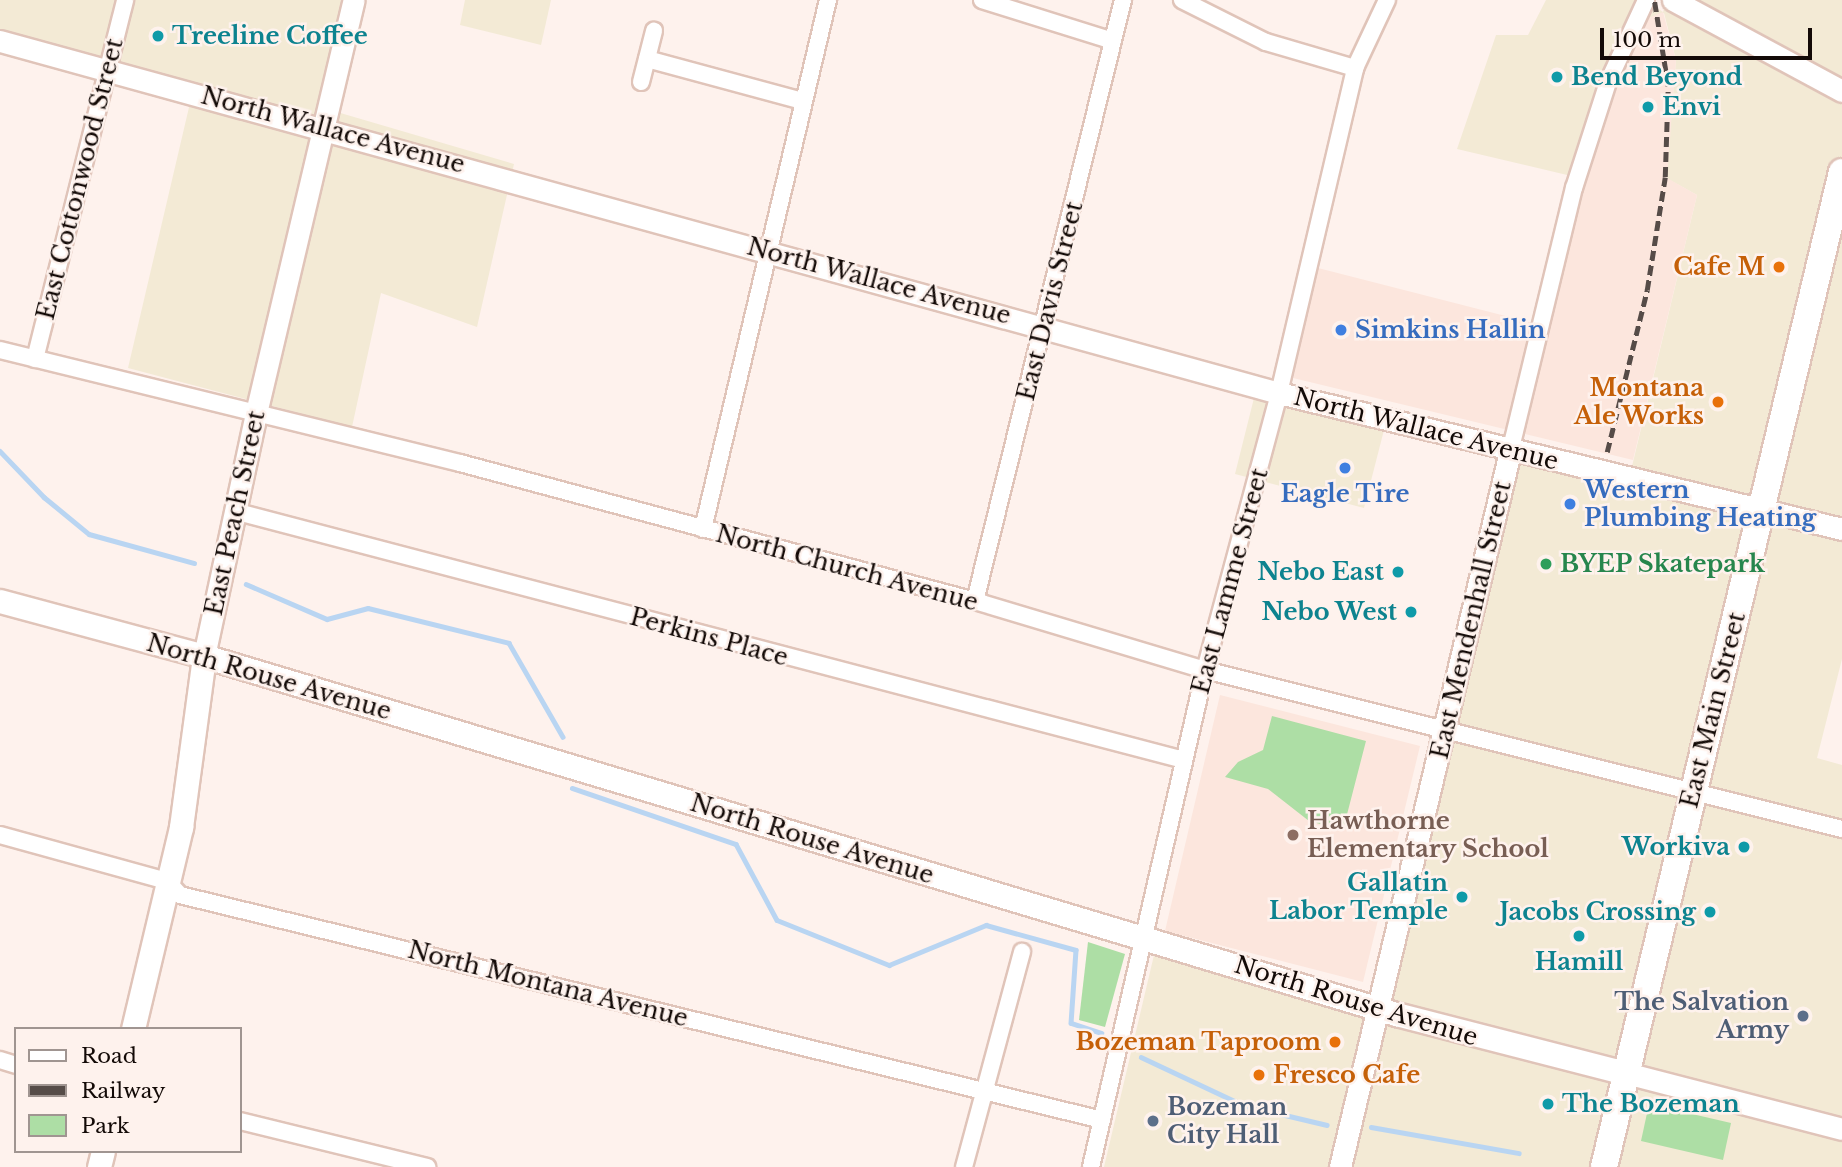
<!DOCTYPE html>
<style>
body{margin:0}
#map{position:relative;width:1842px;height:1167px;overflow:hidden;background:#fef2ed;font-family:"Libre Baskerville",serif}
div>[style]{position:absolute}
[style*='--x']{left:calc(var(--x)*1px);top:calc(var(--y)*1px);width:calc(var(--w)*1px);rotate:calc(var(--a)*1deg)}
.commercial>*{inset:0;background:#f3ead5}
.built>*{inset:0;background:#fce6dd}
.green>*{inset:0;background:#addea5}
.stream>*{height:4.5px;margin:-2.25px;padding:0 2.25px;transform-origin:2.25px;border-radius:2.25px;background:#b9d5f2}
.roads{filter:drop-shadow(2px 0 #e0c4b9) drop-shadow(-2px 0 #e0c4b9) drop-shadow(0 2px #e0c4b9) drop-shadow(0 -2px #e0c4b9)}
.minor>*{height:16px;margin:-8px;padding:0 8px;transform-origin:8px;border-radius:8px;background:#fff}
.tertiary>*{height:21px;margin:-10.5px;padding:0 10.5px;transform-origin:10.5px;border-radius:10.5px;background:#fff}
.secondary>*{height:23px;margin:-11.5px;padding:0 11.5px;transform-origin:11.5px;border-radius:11.5px;background:#fff}
.trunk>*{height:26px;margin:-13px;padding:0 13px;transform-origin:13px;border-radius:13px;background:#fff}
.rail>*{height:4.5px;margin-top:-2.25px;transform-origin:0;background:repeating-linear-gradient(90deg,#564c48 0 10px,transparent 0 15px)}
.dots>*{width:19px;height:19px;translate:-50% -50%;box-sizing:border-box;border:4px solid #fef2ed;border-radius:50%}
span{translate:-50% -50%;white-space:nowrap;text-align:center;line-height:1.15;-webkit-text-stroke:5px #fef2ed;paint-order:stroke}
.culture-label{font-size:24px;color:#0d838f;font-weight:700}
.left{translate:0 -50%;text-align:left}
.right{translate:-100% -50%;text-align:right}
.street-label{font-size:24px;color:#130a07}
.food-label{font-size:24px;color:#c56008;font-weight:700}
.shop-label{font-size:24px;color:#366cbe;font-weight:700}
.leisure-label{font-size:24px;color:#27864d;font-weight:700}
.education-label{font-size:24px;color:#785e54;font-weight:700}
.service-label{font-size:24px;color:#4e5e75;font-weight:700}
.legend{position:absolute;left:14px;top:1027px;width:228px;height:126px;box-sizing:border-box;background:#fef2ed;border:2px solid #a09591;margin:0;padding:9px 12px;list-style:none;font-size:21px;color:#130a07}
.legend li{display:flex;align-items:center;gap:14px;height:35px}
.legend b{width:35px;border:2px solid #a09591}
.scale{position:absolute;left:1600px;top:28px;width:212px;height:32px;box-sizing:border-box;border:4px solid #130a07;border-top:0;padding-left:9px;font-size:21px;line-height:24px;white-space:nowrap;color:#130a07;-webkit-text-stroke:5px #fef2ed;paint-order:stroke}
</style>
<div id="map">
<div class="commercial">
<div style="clip-path:polygon(0 0,345px 0,320px 107px,514px 164px,477px 327px,381px 293px,352px 427px,128px 368px,190px 103px,0 54px)"></div>
<div style="clip-path:polygon(465px 0,551px 0,541px 45px,460px 25px)"></div>
<div style="clip-path:polygon(1546px 0,1645px 0,1663px 12px,1667px 0,1842px 0,1842px 659px,1817px 758px,1842px 765px,1842px 1167px,1104px 1167px,1154px 955px,1383px 1019px,1519px 460px,1628px 483px,1697px 195px,1666px 178px,1676px 60px,1664px 13px,1649px 18px,1616px 85px,1584px 179px,1457px 149px,1496px 35px,1528px 35px)"></div>
<div style="clip-path:polygon(1254px 398px,1384px 430px,1364px 508px,1235px 474px)"></div>
</div>
<div class="built">
<div style="clip-path:polygon(1663px 12px,1676px 60px,1667px 178px,1697px 195px,1633px 460px,1293px 378px,1318px 268px,1548px 327px,1584px 179px,1616px 85px,1649px 18px)"></div>
<div style="clip-path:polygon(1220px 695px,1420px 746px,1363px 982px,1165px 931px)"></div>
</div>
<div class="green">
<div style="clip-path:polygon(1272px 716px,1366px 741px,1343px 830px,1309px 821px,1268px 789px,1225px 777px,1238px 762px,1263px 750px)"></div>
<div style="clip-path:polygon(1088px 942px,1125px 954px,1105px 1027px,1079px 1020px)"></div>
<div style="clip-path:polygon(1649px 1104px,1731px 1123px,1723px 1160px,1641px 1141px)"></div>
</div>
<div class="stream">
<div style="--x:0;--y:451;--w:64;--a:46.3"></div>
<div style="--x:44;--y:497;--w:58;--a:39.4"></div>
<div style="--x:89;--y:534;--w:109;--a:15.4"></div>
<div style="--x:246;--y:584;--w:88;--a:23.4"></div>
<div style="--x:327;--y:619;--w:42;--a:-15"></div>
<div style="--x:368;--y:608;--w:145;--a:13.9"></div>
<div style="--x:509;--y:643;--w:108;--a:60.1"></div>
<div style="--x:572;--y:788;--w:173;--a:18.9"></div>
<div style="--x:736;--y:844;--w:86;--a:61.7"></div>
<div style="--x:777;--y:920;--w:121;--a:21.9"></div>
<div style="--x:889;--y:965;--w:105;--a:-22.4"></div>
<div style="--x:986;--y:925;--w:93;--a:15.5"></div>
<div style="--x:1076;--y:950;--w:73;--a:93.9"></div>
<div style="--x:1071;--y:1023;--w:32;--a:18"></div>
<div style="--x:1141;--y:1057;--w:113;--a:25.2"></div>
<div style="--x:1243;--y:1105;--w:86;--a:13.4"></div>
<div style="--x:1371;--y:1127;--w:150;--a:10"></div>
</div>
<div class="roads">
<div class="minor">
<div style="--x:982;--y:0;--w:137;--a:17.4"></div>
<div style="--x:1182;--y:0;--w:94;--a:26.6"></div>
<div style="--x:1266;--y:42;--w:93;--a:16.3"></div>
<div style="--x:647;--y:59;--w:162;--a:15.1"></div>
<div style="--x:641;--y:82;--w:53;--a:-75.7"></div>
<div style="--x:0;--y:350;--w:474;--a:13.8"></div>
<div style="--x:460;--y:463;--w:533;--a:15"></div>
<div style="--x:975;--y:601;--w:240;--a:16.7"></div>
<div style="--x:1205;--y:670;--w:657;--a:14.02"></div>
<div style="--x:35;--y:359;--w:370;--a:-75.9"></div>
<div style="--x:1510;--y:452;--w:272;--a:-76.4"></div>
<div style="--x:1574;--y:188;--w:111;--a:-72.2"></div>
<div style="--x:1608;--y:82;--w:90;--a:-65.1"></div>
<div style="--x:234;--y:511;--w:982;--a:14.69"></div>
<div style="--x:703;--y:529;--w:544;--a:-76.71"></div>
<div style="--x:975;--y:601;--w:619;--a:-76.17"></div>
<div style="--x:0;--y:835;--w:173;--a:15.4"></div>
<div style="--x:167;--y:881;--w:19;--a:47"></div>
<div style="--x:180;--y:895;--w:949;--a:13.71"></div>
<div style="--x:0;--y:1060;--w:17;--a:17"></div>
<div style="--x:240;--y:1121;--w:193;--a:13.8"></div>
<div style="--x:964;--y:1167;--w:223;--a:-74.9"></div>
<div style="--x:1091;--y:1167;--w:510;--a:-77.08"></div>
<div style="--x:1205;--y:670;--w:287;--a:-75"></div>
<div style="--x:1279;--y:393;--w:334;--a:-76.8"></div>
<div style="--x:1355;--y:68;--w:75;--a:-64.8"></div>
</div>
<div class="tertiary">
<div style="--x:1673;--y:0;--w:192;--a:28.3"></div>
<div style="--x:0;--y:41;--w:1327;--a:15.39"></div>
<div style="--x:1279;--y:393;--w:579;--a:13.58"></div>
<div style="--x:204;--y:656;--w:249;--a:-77.9"></div>
<div style="--x:256;--y:413;--w:424;--a:-76.7"></div>
<div style="--x:1626;--y:1073;--w:223;--a:14.5"></div>
<div style="--x:1340;--y:1167;--w:735;--a:-76.63"></div>
</div>
<div class="secondary">
<div style="--x:0;--y:601;--w:211;--a:15.1"></div>
<div style="--x:204;--y:656;--w:1245;--a:16.72"></div>
<div style="--x:1396;--y:1014;--w:237;--a:14.4"></div>
<div style="--x:133;--y:1029;--w:208;--a:-76.6"></div>
<div style="--x:181;--y:827;--w:173;--a:-82.3"></div>
<div style="--x:99;--y:1167;--w:16;--a:-76"></div>
</div>
<div class="trunk">
<div style="--x:1604;--y:1167;--w:1023;--a:-76.55"></div>
</div>
</div>
<div class="rail">
<div style="--x:1607;--y:452;--w:167;--a:-76.1"></div>
<div style="--x:1647;--y:290;--w:114;--a:-80.9"></div>
<div style="--x:1665;--y:177;--w:91;--a:-88.1"></div>
<div style="--x:1668;--y:86;--w:87;--a:-99.2"></div>
</div>
<div class="dots">
<div style="left:158px;top:36px;background:#0f9aa8"></div>
<div style="left:1557px;top:77px;background:#0f9aa8"></div>
<div style="left:1648px;top:107px;background:#0f9aa8"></div>
<div style="left:1779px;top:267px;background:#e8710a"></div>
<div style="left:1341px;top:330px;background:#3f7fe0"></div>
<div style="left:1718px;top:402px;background:#e8710a"></div>
<div style="left:1345px;top:468px;background:#3f7fe0"></div>
<div style="left:1570px;top:504px;background:#3f7fe0"></div>
<div style="left:1546px;top:564px;background:#2e9e5b"></div>
<div style="left:1398px;top:572px;background:#0f9aa8"></div>
<div style="left:1411px;top:612px;background:#0f9aa8"></div>
<div style="left:1293px;top:835px;background:#8d6e63"></div>
<div style="left:1744px;top:847px;background:#0f9aa8"></div>
<div style="left:1462px;top:897px;background:#0f9aa8"></div>
<div style="left:1710px;top:912px;background:#0f9aa8"></div>
<div style="left:1579px;top:936px;background:#0f9aa8"></div>
<div style="left:1803px;top:1016px;background:#5c6f8a"></div>
<div style="left:1335px;top:1042px;background:#e8710a"></div>
<div style="left:1259px;top:1075px;background:#e8710a"></div>
<div style="left:1548px;top:1104px;background:#0f9aa8"></div>
<div style="left:1153px;top:1121px;background:#5c6f8a"></div>
</div>
<div class="culture-label">
<span class="left" style="left:172px;top:36px">Treeline Coffee</span>
<span class="left" style="left:1571px;top:77px">Bend Beyond</span>
<span class="left" style="left:1662px;top:107px">Envi</span>
<span class="right" style="left:1384px;top:572px">Nebo East</span>
<span class="right" style="left:1397px;top:612px">Nebo West</span>
<span class="right" style="left:1730px;top:847px">Workiva</span>
<span class="right" style="left:1448px;top:897px">Gallatin<br>Labor Temple</span>
<span class="right" style="left:1696px;top:912px">Jacobs Crossing</span>
<span style="left:1579px;top:962px">Hamill</span>
<span class="left" style="left:1562px;top:1104px">The Bozeman</span>
</div>
<div class="street-label">
<span style="left:333px;top:130px;rotate:15deg">North Wallace Avenue</span>
<span style="left:80px;top:179px;rotate:-76deg">East Cottonwood Street</span>
<span style="left:879px;top:281px;rotate:15deg">North Wallace Avenue</span>
<span style="left:1050px;top:301px;rotate:-76deg">East Davis Street</span>
<span style="left:1426px;top:429px;rotate:14deg">North Wallace Avenue</span>
<span style="left:235px;top:513px;rotate:-78deg">East Peach Street</span>
<span style="left:847px;top:568px;rotate:15deg">North Church Avenue</span>
<span style="left:1230px;top:581px;rotate:-75deg">East Lamme Street</span>
<span style="left:1471px;top:620px;rotate:-77deg">East Mendenhall Street</span>
<span style="left:709px;top:637px;rotate:15deg">Perkins Place</span>
<span style="left:269px;top:677px;rotate:16deg">North Rouse Avenue</span>
<span style="left:1713px;top:710px;rotate:-76deg">East Main Street</span>
<span style="left:812px;top:839px;rotate:17deg">North Rouse Avenue</span>
<span style="left:548px;top:984px;rotate:14deg">North Montana Avenue</span>
<span style="left:1356px;top:1001px;rotate:17deg">North Rouse Avenue</span>
</div>
<div class="food-label">
<span class="right" style="left:1765px;top:267px">Cafe M</span>
<span class="right" style="left:1704px;top:402px">Montana<br>Ale Works</span>
<span class="right" style="left:1321px;top:1042px">Bozeman Taproom</span>
<span class="left" style="left:1273px;top:1075px">Fresco Cafe</span>
</div>
<div class="shop-label">
<span class="left" style="left:1355px;top:330px">Simkins Hallin</span>
<span class="left" style="left:1584px;top:504px">Western<br>Plumbing Heating</span>
<span style="left:1345px;top:494px">Eagle Tire</span>
</div>
<div class="leisure-label">
<span class="left" style="left:1560px;top:564px">BYEP Skatepark</span>
</div>
<div class="education-label">
<span class="left" style="left:1307px;top:835px">Hawthorne<br>Elementary School</span>
</div>
<div class="service-label">
<span class="right" style="left:1789px;top:1016px">The Salvation<br>Army</span>
<span class="left" style="left:1167px;top:1121px">Bozeman<br>City Hall</span>
</div>
<ul class="legend">
<li><b style="height:9px;background:#fff"></b>Road</li>
<li><b style="height:9px;background:#564c48"></b>Railway</li>
<li><b style="height:19px;background:#addea5"></b>Park</li>
</ul>
<div class="scale">100 m</div>
</div>
